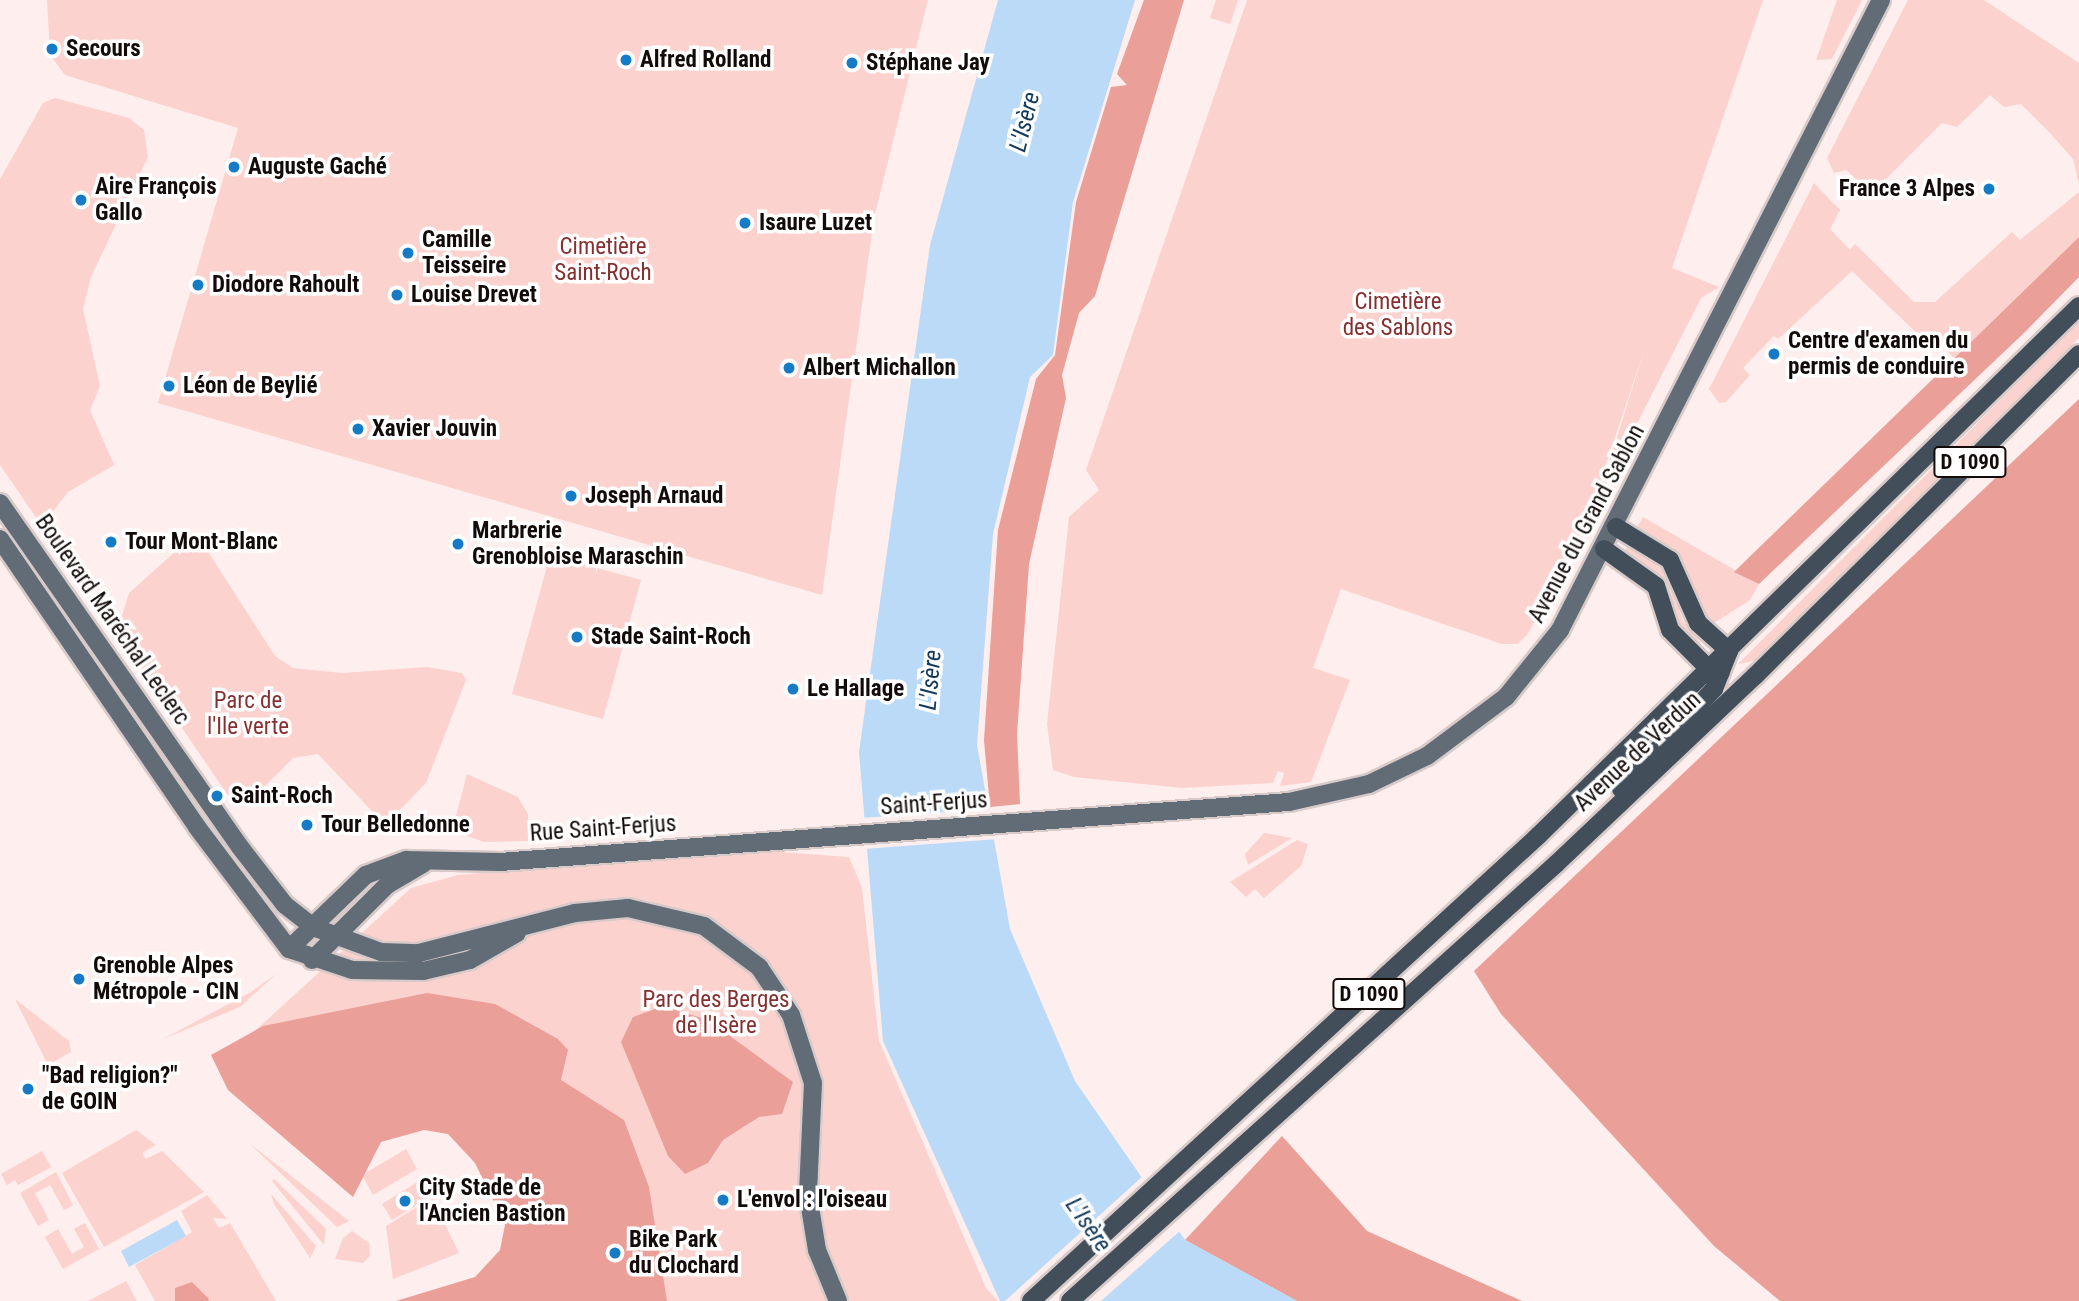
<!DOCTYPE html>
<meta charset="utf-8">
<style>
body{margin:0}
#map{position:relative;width:2079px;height:1301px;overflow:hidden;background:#feeeed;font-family:"Roboto Condensed",sans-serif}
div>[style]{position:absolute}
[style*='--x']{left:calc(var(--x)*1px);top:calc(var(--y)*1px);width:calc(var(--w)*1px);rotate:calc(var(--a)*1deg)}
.green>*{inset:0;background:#fcd2ce}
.forest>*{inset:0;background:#ea9f99}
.water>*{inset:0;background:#badaf8}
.pier>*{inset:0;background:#feeeed}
.roads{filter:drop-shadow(2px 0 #d8cac9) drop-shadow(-2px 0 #d8cac9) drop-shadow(0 2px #d8cac9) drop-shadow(0 -2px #d8cac9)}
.secondary>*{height:18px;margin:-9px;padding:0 9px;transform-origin:9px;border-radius:9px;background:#626c76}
.primary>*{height:18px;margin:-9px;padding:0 9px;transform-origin:9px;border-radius:9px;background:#424e59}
.dots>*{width:19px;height:19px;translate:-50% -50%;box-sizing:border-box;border:4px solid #fff;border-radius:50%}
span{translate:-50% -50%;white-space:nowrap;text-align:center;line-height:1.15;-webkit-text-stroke:7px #fff;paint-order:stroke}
.shield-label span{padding:2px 5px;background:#fff;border:2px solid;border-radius:5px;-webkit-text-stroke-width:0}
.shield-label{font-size:21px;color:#130b0a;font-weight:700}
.poi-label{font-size:23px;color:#130b0a;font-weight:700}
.left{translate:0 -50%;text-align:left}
.right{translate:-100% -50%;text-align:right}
.park-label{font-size:23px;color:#872f2f}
.street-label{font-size:23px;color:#130b0a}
.water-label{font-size:24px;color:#12395a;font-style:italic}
</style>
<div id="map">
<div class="green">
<div style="clip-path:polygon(47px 0,928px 0,874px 218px,822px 595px,158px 403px,238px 128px,65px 75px,50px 55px)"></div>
<div style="clip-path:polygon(1216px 0,1238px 0,1230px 24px,1210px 18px)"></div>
<div style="clip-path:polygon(1247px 0,1763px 0,1672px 268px,1719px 287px,1701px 298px,1596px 504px,1645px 348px,1583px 532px,1527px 635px,1517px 644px,1502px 644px,1341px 589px,1313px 668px,1350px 680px,1311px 782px,1280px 786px,1284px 773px,1278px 771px,1273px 783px,1182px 788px,1074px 777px,1053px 770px,1047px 724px,1069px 517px,1099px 490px,1086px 470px)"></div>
<div style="clip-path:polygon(1837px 0,1862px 0,1832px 59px,1816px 60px)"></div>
<div style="clip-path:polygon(1908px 0,1984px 0,2079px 63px,2079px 184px,2073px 159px,2049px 132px,2021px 104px,2004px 107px,1990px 95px,1957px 127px,1942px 123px,1883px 182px,1895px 185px,1880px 199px,1862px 197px,1857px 192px,1867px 189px,1846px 170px,1834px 173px,1827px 158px)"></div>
<div style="clip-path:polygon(55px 98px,129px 118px,144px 130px,148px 157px,91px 277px,83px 309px,100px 386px,90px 410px,114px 465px,68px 492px,42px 526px,0 465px,0 179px,43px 103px)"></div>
<div style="clip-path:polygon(1814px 183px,1840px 210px,1830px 229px,1850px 250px,1855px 244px,1914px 302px,1935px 302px,2012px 232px,2020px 240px,2079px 192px,2079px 237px,1954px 358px,1932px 335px,1926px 342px,1852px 271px,1778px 339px,1774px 336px,1743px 368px,1750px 375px,1726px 402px,1719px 403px,1709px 389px)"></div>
<div style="clip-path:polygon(2079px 321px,2079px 338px,1754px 661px,1738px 664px)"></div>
<div style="clip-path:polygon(1643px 517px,1759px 584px,1750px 600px,1711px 625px,1699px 612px,1691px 588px,1634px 532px)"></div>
<div style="clip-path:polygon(196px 533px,275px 656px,293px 668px,342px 673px,427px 667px,462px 673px,466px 680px,426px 783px,385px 825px,318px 754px,293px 758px,261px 790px,235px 806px,117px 632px,129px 593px)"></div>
<div style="clip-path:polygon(1627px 547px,1666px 572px,1683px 621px,1701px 643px,1695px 649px,1679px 631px,1658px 577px,1622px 555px)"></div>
<div style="clip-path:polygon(550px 555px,641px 580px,603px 719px,512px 694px)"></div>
<div style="clip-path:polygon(467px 774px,518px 797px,528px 814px,528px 841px,484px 842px,462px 834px,464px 821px,456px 816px)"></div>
<div style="clip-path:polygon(1264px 833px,1292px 838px,1248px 865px,1245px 854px)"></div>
<div style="clip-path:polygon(1297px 840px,1308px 844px,1301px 866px,1264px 898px,1255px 889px,1246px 897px,1230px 882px)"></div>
<div style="clip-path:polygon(750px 850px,849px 857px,862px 888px,879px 1041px,986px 1288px,998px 1301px,558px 1301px,605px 1126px,244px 1041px,411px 888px,458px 875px)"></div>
<div style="clip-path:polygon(276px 974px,240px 1007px,163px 1039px,251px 992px)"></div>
<div style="clip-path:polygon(15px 999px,69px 1041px,71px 1052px,48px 1065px)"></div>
<div style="clip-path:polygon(136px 1130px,156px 1145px,142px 1153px,146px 1159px,162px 1151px,204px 1192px,104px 1247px,62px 1173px)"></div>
<div style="clip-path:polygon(249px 1143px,349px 1221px,337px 1227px)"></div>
<div style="clip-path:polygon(406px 1149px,417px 1169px,373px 1195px,362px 1175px)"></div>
<div style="clip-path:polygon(42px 1151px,51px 1167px,18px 1185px,15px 1180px,7px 1185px,1px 1174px)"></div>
<div style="clip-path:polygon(56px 1172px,73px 1205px,64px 1210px,50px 1185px,35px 1193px,49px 1220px,38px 1226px,20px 1193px)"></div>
<div style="clip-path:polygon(274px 1179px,326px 1229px,324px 1245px,272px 1181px)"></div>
<div style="clip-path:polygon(419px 1181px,429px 1198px,392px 1220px,382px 1204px)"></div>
<div style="clip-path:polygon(271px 1194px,316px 1246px,310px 1258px,274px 1204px)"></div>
<div style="clip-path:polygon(207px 1195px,227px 1219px,213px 1218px,219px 1228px,230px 1223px,276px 1301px,155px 1301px,135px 1265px,192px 1232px,181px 1211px)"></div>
<div style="clip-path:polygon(432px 1198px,459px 1253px,393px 1279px,386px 1226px)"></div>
<div style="clip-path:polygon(85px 1223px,99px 1249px,63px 1269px,45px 1237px,58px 1229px,72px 1254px,84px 1247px,74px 1229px)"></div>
<div style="clip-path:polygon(352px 1231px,369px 1243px,370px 1256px,363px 1263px,335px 1259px,343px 1238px)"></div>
<div style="clip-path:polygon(126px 1281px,137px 1301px,88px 1301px)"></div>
</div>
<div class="forest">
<div style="clip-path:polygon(1144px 0,1184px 0,1095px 296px,1079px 313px,1062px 375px,1066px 398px,1029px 564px,1017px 734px,1020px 804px,990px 807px,984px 740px,998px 530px,1036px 379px,1055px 355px,1076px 202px,1111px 87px,1127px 85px,1117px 74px)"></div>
<div style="clip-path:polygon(2079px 237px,2079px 277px,2025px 332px,1759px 584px,1734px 572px)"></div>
<div style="clip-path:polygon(2079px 399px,2079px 1301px,1780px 1301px,1714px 1246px,1501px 1014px,1474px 971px)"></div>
<div style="clip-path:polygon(427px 993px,495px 1004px,558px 1039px,568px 1050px,561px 1080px,624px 1120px,649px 1187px,667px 1301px,396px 1301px,475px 1277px,500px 1250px,505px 1225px,475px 1163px,448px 1134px,424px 1130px,381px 1142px,353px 1197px,228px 1090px,211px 1055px,263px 1026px)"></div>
<div style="clip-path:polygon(663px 1006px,708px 1020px,793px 1082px,782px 1114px,759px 1117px,723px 1140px,708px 1163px,685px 1174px,668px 1156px,621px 1042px,633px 1017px)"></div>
<div style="clip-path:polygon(1282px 1136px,1367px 1231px,1522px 1301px,1297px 1301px,1185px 1240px)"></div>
<div style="clip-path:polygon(192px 1282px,208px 1298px,209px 1301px,175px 1301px,175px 1288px)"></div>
</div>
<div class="water">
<div style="clip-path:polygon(998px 0,1135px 0,1073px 202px,1053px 355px,1030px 377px,993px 534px,977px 745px,1010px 929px,1075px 1081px,1185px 1240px,1297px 1301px,1000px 1301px,883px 1041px,859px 752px,930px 245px)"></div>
<div style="clip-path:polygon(177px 1220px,186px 1236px,129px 1267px,121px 1251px)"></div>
</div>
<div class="pier">
<div style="clip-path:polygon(992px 809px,998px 839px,863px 849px,861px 818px)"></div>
<div style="clip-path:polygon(1144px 1175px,1182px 1229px,1101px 1301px,1005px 1301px)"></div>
</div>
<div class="roads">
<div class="secondary">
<div style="--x:0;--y:503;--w:419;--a:55.1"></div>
<div style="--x:240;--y:847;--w:73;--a:52.2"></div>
<div style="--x:285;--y:905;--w:36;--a:38"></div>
<div style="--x:313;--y:927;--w:72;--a:20.2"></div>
<div style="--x:381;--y:952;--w:38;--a:2"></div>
<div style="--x:419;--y:953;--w:161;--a:-14.4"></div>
<div style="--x:575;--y:913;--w:53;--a:-5.4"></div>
<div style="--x:628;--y:908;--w:78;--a:13.3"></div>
<div style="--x:704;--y:926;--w:69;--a:36.7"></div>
<div style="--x:759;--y:967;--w:58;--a:56.3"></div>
<div style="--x:791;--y:1015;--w:71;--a:72.1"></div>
<div style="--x:813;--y:1083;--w:112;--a:92.6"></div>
<div style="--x:808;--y:1195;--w:56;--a:80.7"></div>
<div style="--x:817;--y:1250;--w:55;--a:67.6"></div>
<div style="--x:0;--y:539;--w:349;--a:55.6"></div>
<div style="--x:197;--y:827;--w:153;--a:53"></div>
<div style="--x:289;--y:949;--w:66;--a:18.4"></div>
<div style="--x:352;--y:970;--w:71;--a:0.8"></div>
<div style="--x:423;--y:971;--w:48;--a:-13.2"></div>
<div style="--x:470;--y:960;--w:54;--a:-29.9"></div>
<div style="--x:289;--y:949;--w:107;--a:-43.9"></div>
<div style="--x:366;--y:875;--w:43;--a:-20.6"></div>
<div style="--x:406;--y:860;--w:94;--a:1.2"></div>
<div style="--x:500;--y:862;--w:791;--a:-4.35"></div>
<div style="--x:1289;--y:802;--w:82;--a:-12.7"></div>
<div style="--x:1369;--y:784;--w:64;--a:-25.8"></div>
<div style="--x:1427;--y:756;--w:99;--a:-36.8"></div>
<div style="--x:1506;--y:697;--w:86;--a:-51.1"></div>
<div style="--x:1560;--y:630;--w:707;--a:-63"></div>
<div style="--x:312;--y:960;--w:106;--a:-45"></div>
<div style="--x:387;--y:885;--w:42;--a:-30.3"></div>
</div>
<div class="primary">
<div style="--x:1616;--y:527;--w:63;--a:31.4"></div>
<div style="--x:1670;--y:560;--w:69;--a:66"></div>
<div style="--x:1698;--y:623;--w:42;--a:42.1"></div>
<div style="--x:1604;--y:549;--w:64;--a:35.4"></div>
<div style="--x:1656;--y:586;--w:46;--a:72.3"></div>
<div style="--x:1670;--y:630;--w:57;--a:45"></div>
<div style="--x:1710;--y:670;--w:11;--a:15"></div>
<div style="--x:1621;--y:789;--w:137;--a:-47.1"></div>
<div style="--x:1714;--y:689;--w:41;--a:-68.5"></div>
<div style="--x:1031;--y:1301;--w:689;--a:-42.53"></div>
<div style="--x:1539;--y:835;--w:756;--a:-44.41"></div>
<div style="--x:1070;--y:1301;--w:654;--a:-41.96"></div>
<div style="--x:1556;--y:864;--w:274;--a:-43.4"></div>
<div style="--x:1755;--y:676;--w:457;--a:-44.8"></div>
</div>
</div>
<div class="dots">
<div style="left:52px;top:49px;background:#157bc6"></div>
<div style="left:626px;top:60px;background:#157bc6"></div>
<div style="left:852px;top:63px;background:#157bc6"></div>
<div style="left:234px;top:167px;background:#157bc6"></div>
<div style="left:1989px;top:189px;background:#157bc6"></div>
<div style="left:81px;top:200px;background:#157bc6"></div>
<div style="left:745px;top:223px;background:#157bc6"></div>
<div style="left:408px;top:253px;background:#157bc6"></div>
<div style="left:198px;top:285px;background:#157bc6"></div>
<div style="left:397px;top:295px;background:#157bc6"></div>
<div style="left:1774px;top:354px;background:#157bc6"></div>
<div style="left:789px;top:368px;background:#157bc6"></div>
<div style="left:169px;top:386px;background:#157bc6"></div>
<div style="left:358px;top:429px;background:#157bc6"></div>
<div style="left:571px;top:496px;background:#157bc6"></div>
<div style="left:111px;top:542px;background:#157bc6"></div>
<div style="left:458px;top:544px;background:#157bc6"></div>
<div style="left:577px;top:637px;background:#157bc6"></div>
<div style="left:793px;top:689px;background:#157bc6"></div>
<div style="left:217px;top:796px;background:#157bc6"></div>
<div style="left:307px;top:825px;background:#157bc6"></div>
<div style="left:79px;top:979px;background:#157bc6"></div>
<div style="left:28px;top:1089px;background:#157bc6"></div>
<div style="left:723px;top:1200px;background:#157bc6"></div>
<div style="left:405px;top:1201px;background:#157bc6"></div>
<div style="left:615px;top:1253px;background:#157bc6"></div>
</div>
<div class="shield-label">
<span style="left:1970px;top:462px">D 1090</span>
<span style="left:1369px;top:994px">D 1090</span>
</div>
<div class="poi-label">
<span class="left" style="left:66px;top:49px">Secours</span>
<span class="left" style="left:640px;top:60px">Alfred Rolland</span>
<span class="left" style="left:866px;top:63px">Stéphane Jay</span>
<span class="left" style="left:248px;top:167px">Auguste Gaché</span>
<span class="left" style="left:95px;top:200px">Aire François<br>Gallo</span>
<span class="right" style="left:1975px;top:189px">France 3 Alpes</span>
<span class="left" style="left:759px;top:223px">Isaure Luzet</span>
<span class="left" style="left:422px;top:253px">Camille<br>Teisseire</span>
<span class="left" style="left:212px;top:285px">Diodore Rahoult</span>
<span class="left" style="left:411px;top:295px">Louise Drevet</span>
<span class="left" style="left:1788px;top:354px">Centre d'examen du<br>permis de conduire</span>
<span class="left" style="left:803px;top:368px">Albert Michallon</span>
<span class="left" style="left:183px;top:386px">Léon de Beylié</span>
<span class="left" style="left:372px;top:429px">Xavier Jouvin</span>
<span class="left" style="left:585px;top:496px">Joseph Arnaud</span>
<span class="left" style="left:472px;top:544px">Marbrerie<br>Grenobloise Maraschin</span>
<span class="left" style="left:125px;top:542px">Tour Mont-Blanc</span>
<span class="left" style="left:591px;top:637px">Stade Saint-Roch</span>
<span class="left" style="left:807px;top:689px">Le Hallage</span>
<span class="left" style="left:231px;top:796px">Saint-Roch</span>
<span class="left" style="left:321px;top:825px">Tour Belledonne</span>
<span class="left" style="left:93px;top:979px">Grenoble Alpes<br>Métropole - CIN</span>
<span class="left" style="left:42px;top:1089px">"Bad religion?"<br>de GOIN</span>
<span class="left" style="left:419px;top:1201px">City Stade de<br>l'Ancien Bastion</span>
<span class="left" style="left:737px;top:1200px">L'envol : l'oiseau</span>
<span class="left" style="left:629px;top:1253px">Bike Park<br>du Clochard</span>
</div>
<div class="park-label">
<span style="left:603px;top:260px">Cimetière<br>Saint-Roch</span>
<span style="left:1398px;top:315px">Cimetière<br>des Sablons</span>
<span style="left:248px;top:714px">Parc de<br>l'Ile verte</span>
<span style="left:716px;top:1013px">Parc des Berges<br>de l'Isère</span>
</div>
<div class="street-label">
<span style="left:1587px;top:524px;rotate:-62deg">Avenue du Grand Sablon</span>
<span style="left:112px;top:620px;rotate:55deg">Boulevard Maréchal Leclerc</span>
<span style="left:1638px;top:752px;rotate:-43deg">Avenue de Verdun</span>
<span style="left:934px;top:804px;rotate:-4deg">Saint-Ferjus</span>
<span style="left:603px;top:829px;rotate:-4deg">Rue Saint-Ferjus</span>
</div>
<div class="water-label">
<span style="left:1025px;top:122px;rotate:-76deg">L'Isère</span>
<span style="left:931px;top:680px;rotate:-85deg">L'Isère</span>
<span style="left:1088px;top:1225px;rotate:55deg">L'Isère</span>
</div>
</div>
